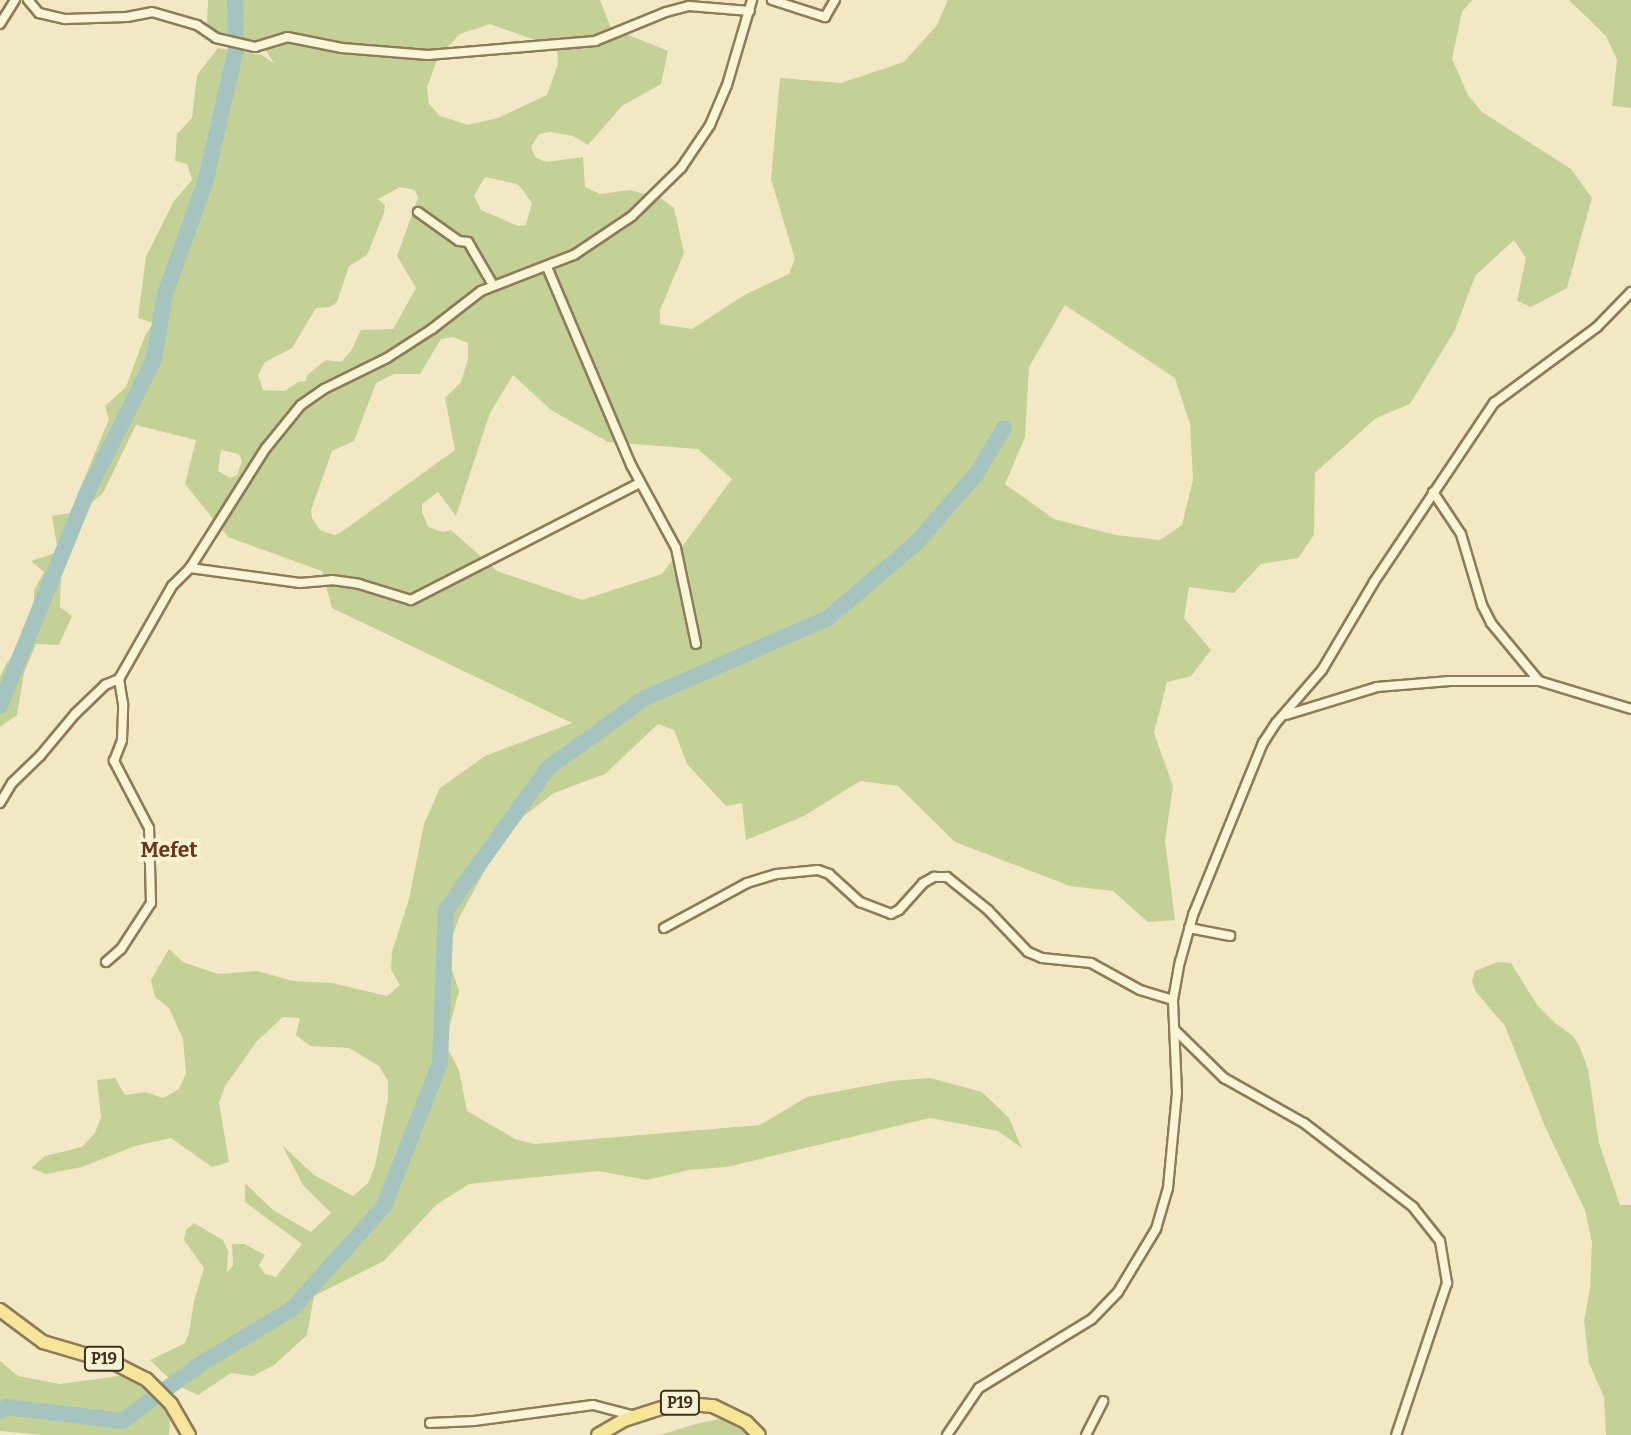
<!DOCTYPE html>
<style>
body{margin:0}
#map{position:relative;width:1631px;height:1435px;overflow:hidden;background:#f2e9c4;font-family:Bitter,serif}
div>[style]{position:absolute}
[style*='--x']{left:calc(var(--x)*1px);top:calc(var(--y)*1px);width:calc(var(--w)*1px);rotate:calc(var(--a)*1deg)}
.green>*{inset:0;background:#c3d196}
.river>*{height:16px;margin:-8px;padding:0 8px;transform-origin:8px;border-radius:8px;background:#a6c4bf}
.roads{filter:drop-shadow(2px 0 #8e7b58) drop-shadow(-2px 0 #8e7b58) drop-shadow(0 2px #8e7b58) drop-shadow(0 -2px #8e7b58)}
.street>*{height:8px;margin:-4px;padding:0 4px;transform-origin:4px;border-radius:4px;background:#fbf5d8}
.primary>*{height:12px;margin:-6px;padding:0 6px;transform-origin:6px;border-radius:6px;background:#f7e599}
span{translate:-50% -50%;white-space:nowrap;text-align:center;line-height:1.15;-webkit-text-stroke:7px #f8f2d4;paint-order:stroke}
.shield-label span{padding:2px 5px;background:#f8f2d4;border:2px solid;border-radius:5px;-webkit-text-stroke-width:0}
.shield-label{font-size:16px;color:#3d301e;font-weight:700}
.quarter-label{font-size:21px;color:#6d351a;font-weight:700}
</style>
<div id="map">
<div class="green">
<div style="clip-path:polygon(evenodd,208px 0,600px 0,611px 28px,668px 51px,661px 84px,622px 106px,588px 145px,573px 136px,551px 132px,539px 134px,531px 147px,536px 158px,546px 162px,583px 157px,585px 187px,600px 194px,630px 190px,662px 199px,674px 208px,684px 253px,660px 310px,660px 324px,692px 329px,746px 294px,789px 274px,795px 259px,771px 179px,780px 78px,841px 83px,904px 62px,937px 25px,948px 0,1472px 0,1462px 12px,1452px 59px,1468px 95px,1482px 112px,1571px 169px,1592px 198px,1567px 288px,1531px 307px,1517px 301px,1526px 258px,1514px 240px,1475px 276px,1455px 330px,1410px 404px,1376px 418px,1315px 473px,1314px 535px,1298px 558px,1261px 564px,1234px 593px,1189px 587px,1184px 618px,1211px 650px,1191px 676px,1167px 682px,1154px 733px,1173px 786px,1165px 841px,1175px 920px,1148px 922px,1113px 891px,1070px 886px,955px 842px,898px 786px,860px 781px,804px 816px,746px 840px,742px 803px,726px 806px,687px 764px,674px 730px,658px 724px,605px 774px,554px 793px,525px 815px,500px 843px,460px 916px,446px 952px,459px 991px,445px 1044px,459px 1070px,467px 1111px,515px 1139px,534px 1144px,760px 1125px,807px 1097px,892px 1081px,930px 1078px,982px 1092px,1009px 1118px,1022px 1148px,998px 1131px,930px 1118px,727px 1167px,689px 1170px,647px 1180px,598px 1171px,469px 1184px,436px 1205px,384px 1261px,314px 1296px,307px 1335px,274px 1365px,253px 1376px,231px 1373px,198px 1395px,176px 1385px,150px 1360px,185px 1343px,189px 1333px,194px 1301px,204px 1268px,184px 1240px,186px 1230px,194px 1223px,223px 1240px,228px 1251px,227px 1273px,233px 1265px,232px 1244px,244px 1244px,265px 1255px,259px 1265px,265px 1274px,276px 1277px,302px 1244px,245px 1202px,245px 1183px,273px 1210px,311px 1232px,331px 1213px,303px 1185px,282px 1145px,314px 1175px,353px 1196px,368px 1183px,375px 1166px,388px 1098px,388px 1081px,379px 1066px,349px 1048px,310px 1046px,296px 1035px,300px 1018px,283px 1017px,257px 1041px,225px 1086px,219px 1103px,229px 1162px,212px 1167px,171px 1138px,135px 1146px,82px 1167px,46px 1174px,31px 1168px,45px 1156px,82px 1147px,95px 1133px,101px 1117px,97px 1080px,115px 1078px,125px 1095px,145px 1092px,163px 1098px,179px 1089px,186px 1073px,183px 1039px,169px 1008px,155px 997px,151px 980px,169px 949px,183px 962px,218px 974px,257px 971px,293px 981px,332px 983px,387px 996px,400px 985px,391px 970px,392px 952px,409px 899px,424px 824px,440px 788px,485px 756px,572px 723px,332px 608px,322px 571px,228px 537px,185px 484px,196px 440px,136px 425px,103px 493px,90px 504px,61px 577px,60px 607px,72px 616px,59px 645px,36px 644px,24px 673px,17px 715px,0 727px,0 677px,7px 662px,22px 646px,20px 642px,34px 600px,34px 590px,44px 572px,31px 561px,58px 552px,52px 516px,70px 513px,109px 419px,105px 406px,126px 387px,145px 336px,153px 323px,138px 318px,146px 257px,174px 201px,192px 180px,187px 164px,175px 161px,177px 134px,192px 118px,197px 75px,218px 48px,262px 55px,274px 63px,263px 46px,230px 39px,207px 28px,208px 0,490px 24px,557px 48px,558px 64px,547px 95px,498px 118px,468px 125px,440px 116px,429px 104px,427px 88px,438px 57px,460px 34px,490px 24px,208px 0,485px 177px,517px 184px,522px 189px,532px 203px,526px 225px,518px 226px,481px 210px,474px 196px,485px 177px,208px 0,400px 187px,415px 190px,418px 198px,397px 256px,416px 288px,393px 329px,361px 330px,351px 351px,341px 362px,326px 360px,307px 375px,306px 381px,298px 382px,285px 391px,263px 390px,258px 375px,265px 362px,292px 348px,316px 308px,330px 307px,337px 302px,349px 266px,367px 255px,384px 213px,385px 205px,378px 199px,400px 187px,208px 0,1065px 305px,1175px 378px,1190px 424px,1193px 480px,1182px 525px,1160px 540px,1116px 535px,1054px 519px,1005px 484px,1025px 437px,1029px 367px,1065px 305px,208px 0,453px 337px,468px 343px,468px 359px,461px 382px,445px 398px,455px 450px,340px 533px,334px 535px,320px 530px,312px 518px,311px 510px,332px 451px,354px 441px,376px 383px,394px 374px,420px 374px,441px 339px,453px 337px,208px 0,513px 375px,551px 410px,608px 442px,698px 449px,732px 479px,662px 574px,582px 600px,497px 571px,451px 530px,443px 532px,428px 527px,422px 512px,422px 504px,438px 492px,456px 516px,490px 413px,513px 375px,208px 0,221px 450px,239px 454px,242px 461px,237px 475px,230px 478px,218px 471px,221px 450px)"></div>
<div style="clip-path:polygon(1569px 0,1631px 0,1631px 108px,1612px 106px,1617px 60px,1606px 36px)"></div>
<div style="clip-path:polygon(1498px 962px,1511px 963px,1537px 1005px,1555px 1023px,1572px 1035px,1579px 1045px,1588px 1069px,1599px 1143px,1620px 1205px,1631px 1205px,1631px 1435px,1606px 1435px,1604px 1397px,1589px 1363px,1584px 1321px,1590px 1288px,1592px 1243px,1585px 1210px,1546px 1129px,1505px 1026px,1476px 992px,1472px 981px,1475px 971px)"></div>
<div style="clip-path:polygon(0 1361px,18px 1376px,60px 1384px,126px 1375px,153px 1389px,170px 1414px,169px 1435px,43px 1435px,0 1431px)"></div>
<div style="clip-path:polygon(735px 1415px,759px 1435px,660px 1435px,692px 1425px)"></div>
</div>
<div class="river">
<div style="--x:0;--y:706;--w:228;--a:-67.8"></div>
<div style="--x:86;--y:495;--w:152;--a:-63.4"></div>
<div style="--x:154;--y:359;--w:66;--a:-80.4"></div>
<div style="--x:165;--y:294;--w:118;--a:-70.2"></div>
<div style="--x:205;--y:183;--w:137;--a:-76.9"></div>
<div style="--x:236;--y:50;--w:50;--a:-91.1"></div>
<div style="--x:0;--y:1411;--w:8;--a:-30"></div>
<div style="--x:7;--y:1407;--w:116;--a:6.9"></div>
<div style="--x:122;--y:1421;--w:95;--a:-36"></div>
<div style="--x:199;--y:1365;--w:109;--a:-31.1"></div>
<div style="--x:292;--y:1309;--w:138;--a:-48.2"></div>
<div style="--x:384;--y:1206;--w:154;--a:-68.6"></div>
<div style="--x:440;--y:1063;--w:153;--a:-87.8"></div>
<div style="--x:446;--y:910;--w:175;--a:-54.3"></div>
<div style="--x:548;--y:768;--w:120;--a:-35.8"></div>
<div style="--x:645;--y:698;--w:200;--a:-23.6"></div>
<div style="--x:828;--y:618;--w:116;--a:-40.4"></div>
<div style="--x:916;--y:543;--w:93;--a:-48.9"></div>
<div style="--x:977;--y:473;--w:52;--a:-59"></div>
</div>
<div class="roads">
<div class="street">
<div style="--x:28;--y:0;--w:17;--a:50"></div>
<div style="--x:39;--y:13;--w:27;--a:13"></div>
<div style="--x:65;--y:19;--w:62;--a:-1.8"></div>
<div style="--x:127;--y:17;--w:25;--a:-11"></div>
<div style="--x:152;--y:12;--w:47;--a:16.1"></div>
<div style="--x:197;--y:25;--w:23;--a:34"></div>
<div style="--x:216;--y:38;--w:40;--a:13"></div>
<div style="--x:255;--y:47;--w:34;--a:-17"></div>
<div style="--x:287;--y:37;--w:56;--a:11.3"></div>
<div style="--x:342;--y:48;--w:86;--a:4.7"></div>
<div style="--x:428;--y:55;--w:168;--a:-4.8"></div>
<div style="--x:595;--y:41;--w:77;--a:-22.2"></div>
<div style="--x:666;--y:12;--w:24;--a:-15"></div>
<div style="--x:689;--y:6;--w:61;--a:4.7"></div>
<div style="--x:772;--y:0;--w:56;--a:17.8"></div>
<div style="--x:825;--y:17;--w:20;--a:-60"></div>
<div style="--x:0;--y:24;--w:28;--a:-58"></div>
<div style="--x:418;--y:212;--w:50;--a:35.3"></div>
<div style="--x:459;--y:241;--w:9;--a:6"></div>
<div style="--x:468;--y:242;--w:50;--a:59.8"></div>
<div style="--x:547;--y:267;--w:215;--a:67"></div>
<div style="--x:631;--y:465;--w:94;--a:61.5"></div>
<div style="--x:676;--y:548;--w:98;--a:78.2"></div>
<div style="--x:1433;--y:492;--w:50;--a:56.3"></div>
<div style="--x:1461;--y:534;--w:74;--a:73.5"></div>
<div style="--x:1482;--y:605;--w:20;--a:63"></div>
<div style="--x:1491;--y:623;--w:75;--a:50.4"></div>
<div style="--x:190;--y:568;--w:111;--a:7.8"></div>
<div style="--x:300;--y:583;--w:32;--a:-5"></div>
<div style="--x:332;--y:580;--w:27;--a:8"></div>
<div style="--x:359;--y:584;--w:54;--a:17.1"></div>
<div style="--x:411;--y:600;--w:257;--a:-27.1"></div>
<div style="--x:1286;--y:715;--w:95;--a:-17.1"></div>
<div style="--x:1377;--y:687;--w:73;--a:-4.7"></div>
<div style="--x:1450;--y:681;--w:89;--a:0"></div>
<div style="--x:1539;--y:681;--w:96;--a:16.9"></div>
<div style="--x:0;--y:803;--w:23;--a:-59"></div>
<div style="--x:12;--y:783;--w:39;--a:-44"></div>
<div style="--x:40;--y:756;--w:55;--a:-50.2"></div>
<div style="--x:75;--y:714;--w:42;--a:-44"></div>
<div style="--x:105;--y:685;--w:15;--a:-23"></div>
<div style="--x:119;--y:679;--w:107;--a:-60.3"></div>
<div style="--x:172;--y:586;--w:25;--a:-45"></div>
<div style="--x:190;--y:568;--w:142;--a:-57.7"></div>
<div style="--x:266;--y:448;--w:55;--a:-50.9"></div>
<div style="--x:301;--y:405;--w:28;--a:-35"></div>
<div style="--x:324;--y:389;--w:70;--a:-26.2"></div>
<div style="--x:387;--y:358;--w:54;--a:-32.8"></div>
<div style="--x:432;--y:329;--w:62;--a:-37.8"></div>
<div style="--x:481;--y:291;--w:100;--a:-21.2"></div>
<div style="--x:574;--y:255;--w:70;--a:-33.9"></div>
<div style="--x:632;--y:216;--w:69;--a:-44.4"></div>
<div style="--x:681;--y:168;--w:52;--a:-56"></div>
<div style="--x:710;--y:125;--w:43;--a:-67"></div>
<div style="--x:727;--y:85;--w:89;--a:-73.6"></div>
<div style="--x:664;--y:928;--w:94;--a:-28.5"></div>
<div style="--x:747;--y:883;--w:31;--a:-17"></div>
<div style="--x:777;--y:874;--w:41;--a:-5.6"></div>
<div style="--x:818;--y:870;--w:12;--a:20"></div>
<div style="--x:829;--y:874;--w:42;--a:42.1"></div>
<div style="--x:860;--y:902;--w:33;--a:21"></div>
<div style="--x:891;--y:914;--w:9;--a:-27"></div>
<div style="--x:899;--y:910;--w:36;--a:-48"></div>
<div style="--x:923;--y:883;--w:13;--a:-29"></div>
<div style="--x:934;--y:877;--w:13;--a:0"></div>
<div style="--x:947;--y:877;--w:53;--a:38.8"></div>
<div style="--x:988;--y:910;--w:58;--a:46.4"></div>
<div style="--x:1028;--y:952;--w:15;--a:23"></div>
<div style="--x:1042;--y:958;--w:49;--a:5.8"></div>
<div style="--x:1091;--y:963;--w:56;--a:28.9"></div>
<div style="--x:1140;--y:990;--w:34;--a:17"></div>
<div style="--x:1189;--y:928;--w:42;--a:11"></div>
<div style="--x:106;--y:962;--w:20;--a:-41"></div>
<div style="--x:121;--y:949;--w:55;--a:-56.9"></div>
<div style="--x:151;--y:903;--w:75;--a:-91.5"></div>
<div style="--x:149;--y:828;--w:76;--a:-117.6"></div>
<div style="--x:114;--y:761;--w:22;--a:-69"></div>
<div style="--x:122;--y:740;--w:36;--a:-88"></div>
<div style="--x:123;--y:704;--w:25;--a:-99"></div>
<div style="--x:1175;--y:1030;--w:69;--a:44.4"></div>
<div style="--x:1224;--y:1078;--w:92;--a:29.4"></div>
<div style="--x:1304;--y:1123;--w:138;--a:37.6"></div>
<div style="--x:1413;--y:1207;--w:43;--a:51.5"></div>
<div style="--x:1440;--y:1241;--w:43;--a:80.5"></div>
<div style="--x:1447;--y:1283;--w:160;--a:108.5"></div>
<div style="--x:430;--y:1423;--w:44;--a:-2.6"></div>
<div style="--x:474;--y:1421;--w:120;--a:-7.7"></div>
<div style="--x:593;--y:1405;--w:43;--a:14.7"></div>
<div style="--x:947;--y:1435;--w:57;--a:-55.8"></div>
<div style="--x:979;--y:1388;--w:132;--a:-31.4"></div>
<div style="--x:1092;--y:1319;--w:37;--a:-46"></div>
<div style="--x:1118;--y:1292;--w:74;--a:-58.9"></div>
<div style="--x:1156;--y:1229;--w:43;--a:-73.7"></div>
<div style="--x:1168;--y:1188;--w:95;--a:-84.6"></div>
<div style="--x:1177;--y:1093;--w:93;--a:-92.5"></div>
<div style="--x:1173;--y:1000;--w:39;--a:-80"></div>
<div style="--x:1180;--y:962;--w:49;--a:-74.5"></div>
<div style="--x:1193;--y:915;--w:186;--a:-67.9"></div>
<div style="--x:1263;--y:743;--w:24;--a:-57"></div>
<div style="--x:1276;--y:723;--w:70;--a:-49"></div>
<div style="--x:1322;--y:670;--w:102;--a:-59.4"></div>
<div style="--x:1374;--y:582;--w:216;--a:-56.2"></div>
<div style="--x:1494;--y:403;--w:128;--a:-36.4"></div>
<div style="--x:1597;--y:327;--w:49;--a:-45.8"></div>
<div style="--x:1086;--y:1435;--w:38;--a:-63"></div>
</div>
<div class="primary">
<div style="--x:0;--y:1310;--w:54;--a:36.7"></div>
<div style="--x:43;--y:1342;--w:74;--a:16.5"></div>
<div style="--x:114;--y:1363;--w:36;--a:27"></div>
<div style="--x:146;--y:1379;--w:35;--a:45"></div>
<div style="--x:171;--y:1404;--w:36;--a:60"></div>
<div style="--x:598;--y:1435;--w:30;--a:-30"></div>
<div style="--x:624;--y:1420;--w:56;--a:-17.8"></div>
<div style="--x:677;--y:1403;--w:36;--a:5"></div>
<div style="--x:713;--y:1406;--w:37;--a:26"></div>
<div style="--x:746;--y:1422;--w:18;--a:45"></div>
</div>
</div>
<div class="shield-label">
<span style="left:104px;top:1359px">P19</span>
<span style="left:680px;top:1403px">P19</span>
</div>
<div class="quarter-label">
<span style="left:169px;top:850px">Mefet</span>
</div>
</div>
